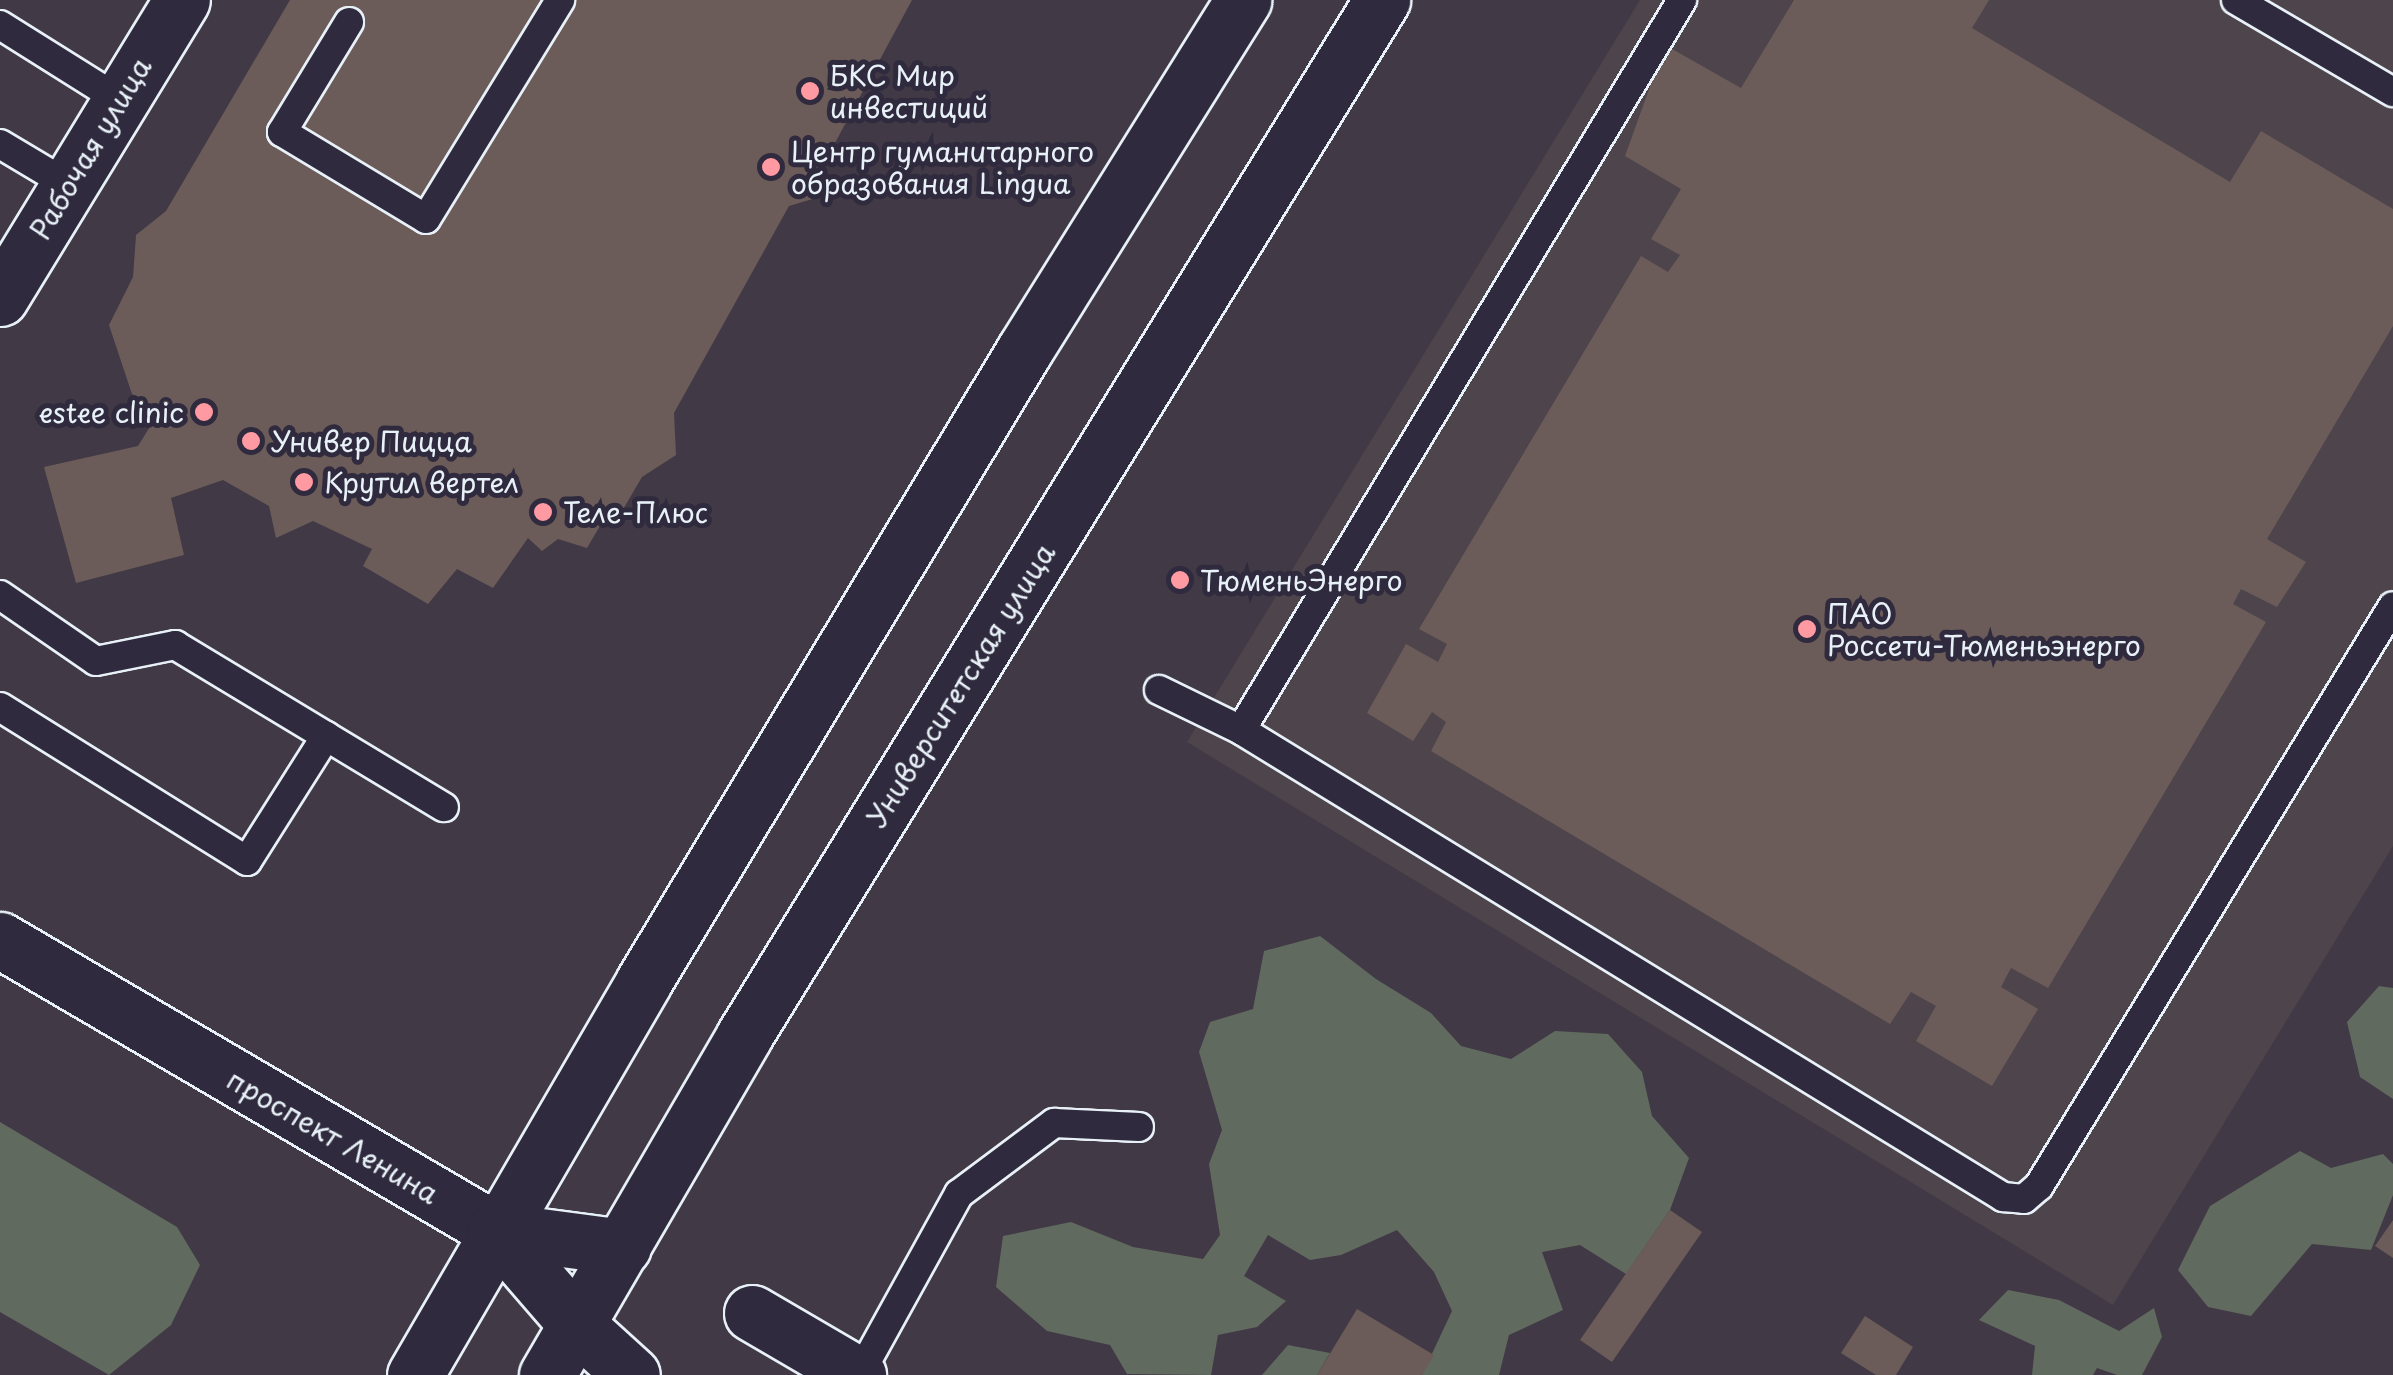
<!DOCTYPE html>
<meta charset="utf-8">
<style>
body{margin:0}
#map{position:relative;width:2393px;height:1375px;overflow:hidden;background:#413945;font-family:"Playpen Sans",sans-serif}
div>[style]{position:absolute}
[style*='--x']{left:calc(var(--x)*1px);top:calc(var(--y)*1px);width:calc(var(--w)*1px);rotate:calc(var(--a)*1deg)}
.built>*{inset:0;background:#4e444b}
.green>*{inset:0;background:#606a5f}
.building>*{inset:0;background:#6c5c59}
.roads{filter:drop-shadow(2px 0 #e8f1f8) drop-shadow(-2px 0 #e8f1f8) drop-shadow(0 2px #e8f1f8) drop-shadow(0 -2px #e8f1f8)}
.service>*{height:28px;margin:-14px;padding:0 14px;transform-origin:14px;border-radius:14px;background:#2f2a3d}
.minor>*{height:55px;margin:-27.5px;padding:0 27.5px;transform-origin:27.5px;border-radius:27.5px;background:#2f2a3d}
.tertiary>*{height:55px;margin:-27.5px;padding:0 27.5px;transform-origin:27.5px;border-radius:27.5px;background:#2f2a3d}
.secondary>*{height:55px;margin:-27.5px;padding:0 27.5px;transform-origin:27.5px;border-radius:27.5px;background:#2f2a3d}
.primary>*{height:55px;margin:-27.5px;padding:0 27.5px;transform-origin:27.5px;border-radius:27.5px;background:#2f2a3d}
.dots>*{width:28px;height:28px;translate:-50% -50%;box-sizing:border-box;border:5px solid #2f2a3d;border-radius:50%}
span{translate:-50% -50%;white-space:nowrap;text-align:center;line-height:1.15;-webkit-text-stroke:10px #2f2a3d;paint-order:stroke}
.poi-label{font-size:28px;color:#e8f1f8}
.left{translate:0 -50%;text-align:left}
.right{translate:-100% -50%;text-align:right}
.street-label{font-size:28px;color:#e8f1f8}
</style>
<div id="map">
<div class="built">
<div style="clip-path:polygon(1640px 0,2393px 0,2393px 846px,2113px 1305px,1187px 742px)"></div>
</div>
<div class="green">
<div style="clip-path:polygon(1320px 936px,1376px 979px,1431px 1013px,1461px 1046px,1511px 1059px,1555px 1031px,1608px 1034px,1642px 1072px,1652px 1116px,1689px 1158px,1670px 1210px,1626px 1274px,1580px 1245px,1542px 1252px,1563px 1310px,1509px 1335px,1499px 1375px,1422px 1375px,1452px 1311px,1434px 1272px,1397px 1230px,1341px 1255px,1310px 1260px,1268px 1235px,1244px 1276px,1286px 1301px,1257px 1327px,1218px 1335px,1211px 1375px,1127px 1374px,1110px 1345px,1047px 1331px,996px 1287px,1003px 1236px,1071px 1222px,1133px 1247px,1203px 1259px,1220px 1235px,1209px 1164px,1222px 1130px,1199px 1052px,1210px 1022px,1253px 1009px,1264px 951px)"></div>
<div style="clip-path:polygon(2379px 986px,2393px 988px,2393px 1099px,2360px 1077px,2347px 1022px)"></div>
<div style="clip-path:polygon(0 1122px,177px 1227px,200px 1265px,171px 1325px,109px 1375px,0 1312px)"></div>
<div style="clip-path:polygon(2300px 1151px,2331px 1168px,2383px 1154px,2393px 1164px,2393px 1195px,2371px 1250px,2312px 1244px,2251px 1316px,2208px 1307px,2178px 1270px,2210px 1206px)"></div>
<div style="clip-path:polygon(2008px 1290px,2059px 1300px,2119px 1331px,2154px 1308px,2162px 1337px,2142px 1375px,2117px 1375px,2097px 1368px,2093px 1375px,2032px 1375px,2035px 1346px,1979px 1320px)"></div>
<div style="clip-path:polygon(1288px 1345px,1330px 1353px,1317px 1375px,1262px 1375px)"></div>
</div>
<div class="building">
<div style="clip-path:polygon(290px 0,912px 0,822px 167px,826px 195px,789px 206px,674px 413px,676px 455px,642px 477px,618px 518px,607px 514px,587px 548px,558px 539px,542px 551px,528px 538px,493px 588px,457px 569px,428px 604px,363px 566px,372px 549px,313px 521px,276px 538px,269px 506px,223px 480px,171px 498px,184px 555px,76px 583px,44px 467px,138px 446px,159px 412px,132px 394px,109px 325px,133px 277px,136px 235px,166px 211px)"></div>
<div style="clip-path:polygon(1794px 0,1989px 0,1972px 28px,2230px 182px,2261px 131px,2393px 209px,2393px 326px,2267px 539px,2306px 562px,2277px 607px,2241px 589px,2233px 604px,2266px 622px,2048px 988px,2011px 968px,2001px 987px,2038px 1009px,1992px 1086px,1916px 1041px,1936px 1006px,1911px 992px,1890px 1024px,1431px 751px,1446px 722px,1432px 712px,1413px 741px,1367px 713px,1406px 644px,1438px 662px,1447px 644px,1419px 629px,1641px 256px,1668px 272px,1680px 255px,1651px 239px,1681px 189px,1625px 156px,1665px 45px,1741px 88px)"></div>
<div style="clip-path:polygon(1670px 1210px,1702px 1232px,1612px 1362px,1580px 1340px)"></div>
<div style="clip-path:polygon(2393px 1220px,2393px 1258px,2375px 1246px)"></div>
<div style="clip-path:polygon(1357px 1309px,1434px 1355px,1422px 1375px,1317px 1375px)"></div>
<div style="clip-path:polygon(1865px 1316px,1913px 1347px,1896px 1375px,1876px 1375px,1841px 1353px)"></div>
</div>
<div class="roads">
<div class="service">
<div style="--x:2236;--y:0;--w:182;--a:30.4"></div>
<div style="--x:349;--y:22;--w:129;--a:121.3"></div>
<div style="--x:282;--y:132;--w:168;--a:31.1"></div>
<div style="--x:426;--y:219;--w:257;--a:-58.5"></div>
<div style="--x:0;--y:25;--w:139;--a:32.1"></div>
<div style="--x:0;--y:144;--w:78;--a:30.8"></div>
<div style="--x:0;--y:595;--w:116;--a:34.5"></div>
<div style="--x:96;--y:661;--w:81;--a:-11.4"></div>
<div style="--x:175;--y:645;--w:314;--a:31.1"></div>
<div style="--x:1159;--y:690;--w:91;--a:26"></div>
<div style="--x:1241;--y:730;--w:894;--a:31.5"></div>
<div style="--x:2003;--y:1197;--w:21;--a:5"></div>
<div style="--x:2024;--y:1199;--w:20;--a:-41"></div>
<div style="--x:2039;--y:1186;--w:679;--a:-58.6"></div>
<div style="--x:0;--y:707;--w:291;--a:31.9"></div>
<div style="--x:247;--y:861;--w:148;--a:-57.7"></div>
<div style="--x:1241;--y:730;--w:853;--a:-58.86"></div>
<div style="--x:859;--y:1375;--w:207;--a:-61.1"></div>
<div style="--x:959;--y:1194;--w:119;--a:-36.8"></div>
<div style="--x:1054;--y:1123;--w:85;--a:2.7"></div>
</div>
<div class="minor">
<div style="--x:752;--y:1313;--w:123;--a:30.3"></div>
<div style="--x:577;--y:1325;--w:74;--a:42.3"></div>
</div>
<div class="tertiary">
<div style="--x:0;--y:298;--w:349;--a:-58.6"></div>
</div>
<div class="secondary">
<div style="--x:415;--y:1375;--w:456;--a:-59.8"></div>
<div style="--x:644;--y:981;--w:736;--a:-58.9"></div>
<div style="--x:1024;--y:351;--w:414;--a:-58"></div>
<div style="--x:547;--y:1375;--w:392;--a:-59.8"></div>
<div style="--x:744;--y:1036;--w:1217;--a:-58.37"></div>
</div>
<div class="primary">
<div style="--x:0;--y:940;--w:574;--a:30.36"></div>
<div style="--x:495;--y:1230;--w:125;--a:49.2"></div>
<div style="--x:495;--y:1230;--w:129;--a:7.6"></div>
</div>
</div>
<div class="dots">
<div style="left:810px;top:91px;background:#ff9aa2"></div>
<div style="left:771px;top:167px;background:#ff9aa2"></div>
<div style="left:204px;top:412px;background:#ff9aa2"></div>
<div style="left:251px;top:441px;background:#ff9aa2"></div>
<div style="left:304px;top:482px;background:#ff9aa2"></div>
<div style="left:543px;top:512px;background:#ff9aa2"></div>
<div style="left:1180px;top:580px;background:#ff9aa2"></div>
<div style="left:1807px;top:629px;background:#ff9aa2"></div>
</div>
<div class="poi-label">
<span class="left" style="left:830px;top:91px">БКС Мир<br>инвестиций</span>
<span class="left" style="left:791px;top:167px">Центр гуманитарного<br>образования Lingua</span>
<span class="right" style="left:184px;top:412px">estee clinic</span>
<span class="left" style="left:271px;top:441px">Универ Пицца</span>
<span class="left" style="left:324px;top:482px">Крутил вертел</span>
<span class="left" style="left:563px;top:512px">Теле-Плюс</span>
<span class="left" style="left:1200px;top:580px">ТюменьЭнерго</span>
<span class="left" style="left:1827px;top:629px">ПАО<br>Россети-Тюменьэнерго</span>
</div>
<div class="street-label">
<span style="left:90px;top:148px;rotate:-59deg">Рабочая улица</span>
<span style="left:960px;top:685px;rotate:-58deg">Университетская улица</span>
<span style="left:333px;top:1136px;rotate:30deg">проспект Ленина</span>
</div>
</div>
